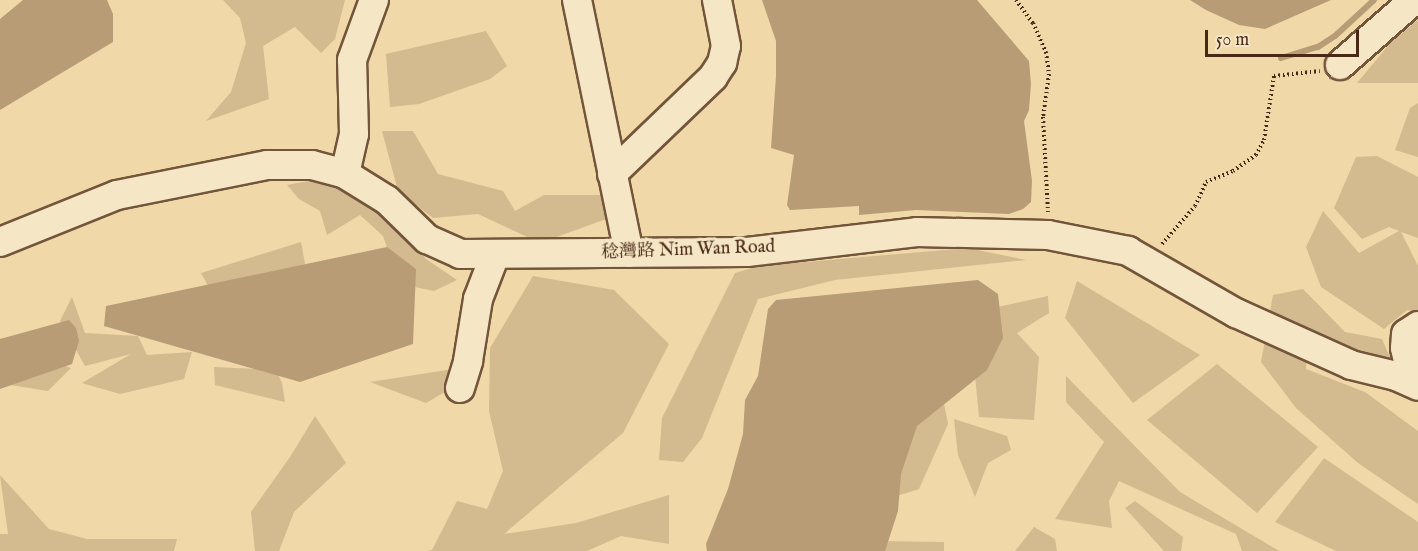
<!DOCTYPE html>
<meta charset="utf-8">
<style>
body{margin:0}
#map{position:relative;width:1418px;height:551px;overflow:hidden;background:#f0d8a8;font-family:"IM FELL English","Noto Serif SC",serif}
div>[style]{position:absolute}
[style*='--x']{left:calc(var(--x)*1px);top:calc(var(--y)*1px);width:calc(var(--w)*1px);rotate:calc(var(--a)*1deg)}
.green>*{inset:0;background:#d4ba8f}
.water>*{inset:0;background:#b79c76}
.stream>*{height:6px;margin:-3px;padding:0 3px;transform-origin:3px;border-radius:3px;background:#b79c76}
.path>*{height:4px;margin-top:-2px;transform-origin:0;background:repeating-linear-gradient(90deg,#492916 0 1.5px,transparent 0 4.5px)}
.roads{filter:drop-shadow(2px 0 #73553a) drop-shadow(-2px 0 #73553a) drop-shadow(0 2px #73553a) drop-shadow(0 -2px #73553a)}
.minor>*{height:28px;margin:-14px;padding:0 14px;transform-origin:14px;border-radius:14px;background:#f5e6c6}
span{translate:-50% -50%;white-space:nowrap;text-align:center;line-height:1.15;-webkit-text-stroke:6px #f5e6c6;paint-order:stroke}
.street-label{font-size:18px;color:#492916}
.scale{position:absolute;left:1205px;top:30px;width:154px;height:27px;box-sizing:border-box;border:3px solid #492916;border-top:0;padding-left:8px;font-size:18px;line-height:21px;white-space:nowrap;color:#492916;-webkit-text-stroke:4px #f5e6c6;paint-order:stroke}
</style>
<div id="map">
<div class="green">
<div style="clip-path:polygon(223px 0,345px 0,335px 39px,321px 53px,295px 27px,263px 46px,269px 99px,206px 121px,231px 92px,246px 43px,240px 18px)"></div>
<div style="clip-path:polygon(1418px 20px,1418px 83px,1357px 83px,1392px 41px)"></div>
<div style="clip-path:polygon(486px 31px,507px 66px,490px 79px,419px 104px,390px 107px,386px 54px)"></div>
<div style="clip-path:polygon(1418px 103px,1418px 157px,1395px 150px,1410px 108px)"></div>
<div style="clip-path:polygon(382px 131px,413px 131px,438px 174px,503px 191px,515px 211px,544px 195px,601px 195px,606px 219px,540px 243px,478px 214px,433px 218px,398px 191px)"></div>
<div style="clip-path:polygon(1377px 156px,1418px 177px,1418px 238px,1401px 232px,1418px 266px,1418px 312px,1407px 310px,1384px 329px,1321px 287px,1306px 247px,1323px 211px,1359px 253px,1399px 231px,1389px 227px,1362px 239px,1334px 208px,1356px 157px)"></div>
<div style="clip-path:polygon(309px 181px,368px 183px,426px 259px,457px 280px,434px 291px,400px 284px,383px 236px,360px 215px,327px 235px,320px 211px,299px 199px,287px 185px)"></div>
<div style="clip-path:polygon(301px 242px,306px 269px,210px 289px,201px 273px)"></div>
<div style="clip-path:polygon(968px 248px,1026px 260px,835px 280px,758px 299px,702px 438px,683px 462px,659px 460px,662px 418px,735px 273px,758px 266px)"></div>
<div style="clip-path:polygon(533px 276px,614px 290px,669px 344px,623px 433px,504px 534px,576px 523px,669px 495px,669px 544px,621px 536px,587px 551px,427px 551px,432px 550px,457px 501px,487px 509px,503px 471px,489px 411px,490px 348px)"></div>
<div style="clip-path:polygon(1077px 281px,1200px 355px,1133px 403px,1065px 318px)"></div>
<div style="clip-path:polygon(1303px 289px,1345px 332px,1382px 339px,1392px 362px,1308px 339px,1306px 369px,1365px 392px,1418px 431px,1418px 504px,1358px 463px,1296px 408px,1261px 362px,1273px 295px)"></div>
<div style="clip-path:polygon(1048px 296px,1049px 313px,1017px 333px,1039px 357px,1034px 420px,979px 417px,974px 365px,989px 309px)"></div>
<div style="clip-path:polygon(72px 297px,85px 333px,138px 336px,147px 355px,192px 352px,184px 379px,120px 394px,82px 383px,131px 354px,85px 366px,60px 321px)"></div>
<div style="clip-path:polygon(18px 348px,71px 368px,48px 391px,4px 384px)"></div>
<div style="clip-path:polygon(1217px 364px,1318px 447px,1257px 513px,1147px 420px)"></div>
<div style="clip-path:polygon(214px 367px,276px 370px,282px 383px,285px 402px,215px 385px)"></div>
<div style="clip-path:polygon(447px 370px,453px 371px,450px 389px,426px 403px,370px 382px)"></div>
<div style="clip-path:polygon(1066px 376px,1180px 492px,1279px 551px,1242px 551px,1236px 534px,1119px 481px,1109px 501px,1112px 528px,1055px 519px,1104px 442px,1066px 402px)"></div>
<div style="clip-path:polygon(941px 388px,948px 424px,919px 489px,887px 499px,891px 432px)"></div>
<div style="clip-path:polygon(315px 416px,346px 463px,294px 512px,279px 551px,255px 551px,251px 512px,290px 457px)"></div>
<div style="clip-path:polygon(954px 419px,1007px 436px,1011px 450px,988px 463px,975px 497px,958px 455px)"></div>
<div style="clip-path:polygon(1324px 458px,1418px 522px,1418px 551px,1336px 551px,1275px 522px)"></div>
<div style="clip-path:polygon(0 475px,49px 529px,87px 539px,177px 539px,174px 551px,0 551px,0 534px,8px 534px)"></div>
<div style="clip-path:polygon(1135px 501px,1183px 537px,1181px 551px,1164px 551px,1125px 508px)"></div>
<div style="clip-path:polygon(1034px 527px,1055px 539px,1057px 551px,1015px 551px)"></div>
<div style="clip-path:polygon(877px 541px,944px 542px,944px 551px,879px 551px)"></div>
</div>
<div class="water">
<div style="clip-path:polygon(23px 0,107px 0,113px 14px,113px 42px,0 110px,0 19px)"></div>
<div style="clip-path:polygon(762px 0,977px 0,1029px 61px,1031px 84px,1029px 110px,1024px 121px,1032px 181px,1031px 202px,1023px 209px,1009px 214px,916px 210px,859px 215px,859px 206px,790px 210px,787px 205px,794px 155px,771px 148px,776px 76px,776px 41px)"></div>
<div style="clip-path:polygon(1190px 0,1331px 0,1265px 29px,1239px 25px,1206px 10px)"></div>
<div style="clip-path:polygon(387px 247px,416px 269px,413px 344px,300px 382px,104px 326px,106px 306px)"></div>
<div style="clip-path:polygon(978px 280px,998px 294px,1003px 338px,987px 370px,917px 426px,901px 474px,898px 511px,885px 551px,707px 551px,706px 544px,728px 489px,743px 434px,745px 400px,758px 376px,768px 309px,776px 300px)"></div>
<div style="clip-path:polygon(69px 320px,76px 328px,79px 341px,72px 364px,0 389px,0 339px)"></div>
</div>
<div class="stream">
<div style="--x:1281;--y:58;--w:39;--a:-17"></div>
<div style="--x:1318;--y:47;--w:20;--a:-33"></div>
<div style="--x:1335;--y:36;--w:53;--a:-42.7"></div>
</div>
<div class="path">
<div style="--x:1016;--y:0;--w:29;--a:54"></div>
<div style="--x:1033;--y:23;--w:32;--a:66"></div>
<div style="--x:1046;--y:52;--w:22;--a:82"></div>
<div style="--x:1049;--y:74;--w:43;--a:97.9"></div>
<div style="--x:1043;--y:117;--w:95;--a:87"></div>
<div style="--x:1162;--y:244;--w:50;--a:-49"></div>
<div style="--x:1195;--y:206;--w:26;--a:-65"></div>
<div style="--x:1206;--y:182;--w:29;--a:-22"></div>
<div style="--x:1233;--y:171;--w:28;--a:-35"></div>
<div style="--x:1256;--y:155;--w:17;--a:-62"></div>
<div style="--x:1264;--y:140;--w:65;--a:-81.1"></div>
<div style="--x:1274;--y:76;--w:46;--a:-6.2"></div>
</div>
<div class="roads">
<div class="minor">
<div style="--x:577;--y:0;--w:258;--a:78.4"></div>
<div style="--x:1340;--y:65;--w:98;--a:-41.3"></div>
<div style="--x:345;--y:174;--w:41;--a:-77.3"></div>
<div style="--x:354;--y:134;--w:74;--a:-91.5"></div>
<div style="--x:352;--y:60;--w:64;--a:-69.9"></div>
<div style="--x:612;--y:174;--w:140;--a:-43.8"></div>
<div style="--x:713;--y:77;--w:17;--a:-57"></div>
<div style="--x:722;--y:63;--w:17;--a:-77"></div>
<div style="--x:726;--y:46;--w:47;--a:-101.1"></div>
<div style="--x:0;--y:242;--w:126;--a:-21.9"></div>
<div style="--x:117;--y:195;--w:153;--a:-11.3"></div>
<div style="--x:267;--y:165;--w:45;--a:0"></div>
<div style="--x:312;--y:165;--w:34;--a:15"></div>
<div style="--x:345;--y:174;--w:49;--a:31.8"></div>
<div style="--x:387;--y:200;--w:56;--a:44.3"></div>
<div style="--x:427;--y:239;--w:36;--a:24"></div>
<div style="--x:460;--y:254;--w:287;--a:-0.4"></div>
<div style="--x:747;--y:252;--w:171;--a:-6.7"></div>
<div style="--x:917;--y:232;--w:131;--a:1.3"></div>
<div style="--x:1048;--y:235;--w:82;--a:11.3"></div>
<div style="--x:1128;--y:251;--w:125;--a:29.9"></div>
<div style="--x:1236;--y:313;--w:126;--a:24.3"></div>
<div style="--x:1351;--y:365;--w:46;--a:13.7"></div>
<div style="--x:1396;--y:376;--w:24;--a:24"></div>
<div style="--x:1418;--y:326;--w:14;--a:146"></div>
<div style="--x:1406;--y:334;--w:14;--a:94"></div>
<div style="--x:1405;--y:348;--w:22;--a:77"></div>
<div style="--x:1410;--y:369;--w:15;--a:58"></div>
<div style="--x:460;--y:388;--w:28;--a:-73"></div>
<div style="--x:468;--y:361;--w:63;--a:-80.8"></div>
<div style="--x:478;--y:299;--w:47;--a:-68.9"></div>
</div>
</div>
<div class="street-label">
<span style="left:688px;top:251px;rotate:-2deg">稔灣路 Nim Wan Road</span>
</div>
<div class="scale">50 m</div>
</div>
